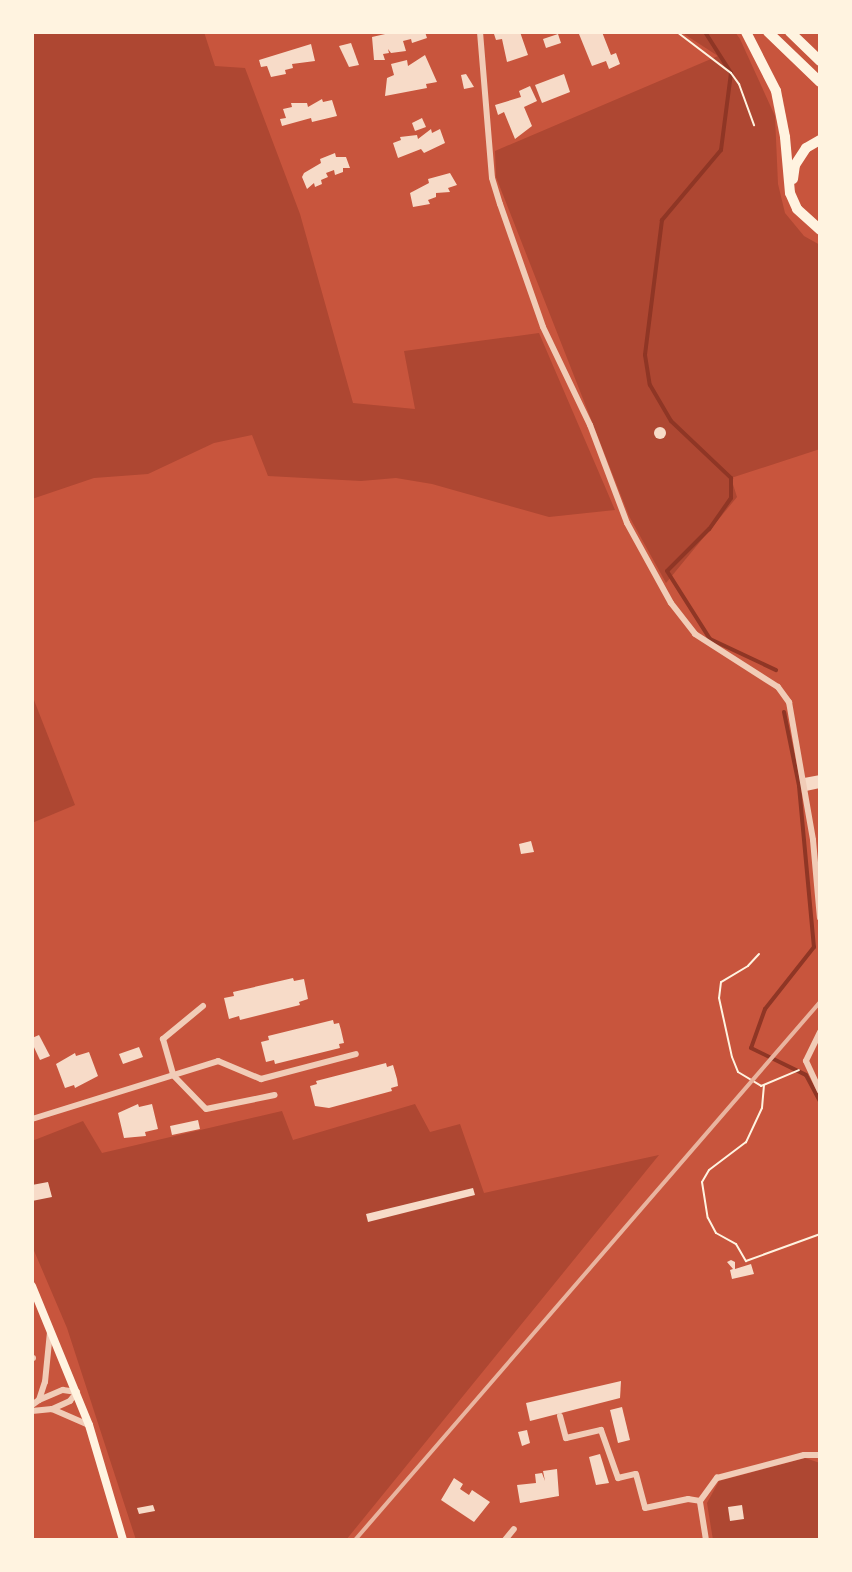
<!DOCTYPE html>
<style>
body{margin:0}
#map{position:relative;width:852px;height:1572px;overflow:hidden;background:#c8553d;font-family:Roboto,sans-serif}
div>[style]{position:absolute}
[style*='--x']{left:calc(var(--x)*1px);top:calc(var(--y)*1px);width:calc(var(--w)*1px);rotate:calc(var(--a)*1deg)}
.green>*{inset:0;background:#ae4732}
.stream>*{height:4px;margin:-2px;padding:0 2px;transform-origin:2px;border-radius:2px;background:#8f3625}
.building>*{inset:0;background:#f7dbc8}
.round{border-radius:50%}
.path>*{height:2px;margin:-1px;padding:0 1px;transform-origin:1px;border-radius:1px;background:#fff3e0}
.minor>*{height:6px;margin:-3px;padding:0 3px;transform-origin:3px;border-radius:3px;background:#f1ccb7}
.secondary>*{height:8px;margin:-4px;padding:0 4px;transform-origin:4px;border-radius:4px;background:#fff3e0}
.trunk>*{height:10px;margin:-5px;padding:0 5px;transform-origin:5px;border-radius:5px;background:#fff3e0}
.rail>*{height:4px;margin:-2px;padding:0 2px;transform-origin:2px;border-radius:2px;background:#e9b49f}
span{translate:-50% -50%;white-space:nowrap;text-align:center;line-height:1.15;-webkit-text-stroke:7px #fff3e0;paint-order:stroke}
.frame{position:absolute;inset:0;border:34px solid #fff3e0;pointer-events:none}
</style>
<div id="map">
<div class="green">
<div style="clip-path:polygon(32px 32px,204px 32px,215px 66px,245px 68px,300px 214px,353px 403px,415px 409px,404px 351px,539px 333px,615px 510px,549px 517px,432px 484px,396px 478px,361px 481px,268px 476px,252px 435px,214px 443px,148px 474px,94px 478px,32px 499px)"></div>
<div style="clip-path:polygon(681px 32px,735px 32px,740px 39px,775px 116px,778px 184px,785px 213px,804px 236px,820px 245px,820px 449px,731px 478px,737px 497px,666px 583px,629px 516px,496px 177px,495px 151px,718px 56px)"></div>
<div style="clip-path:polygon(32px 695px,75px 805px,32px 823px)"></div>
<div style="clip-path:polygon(415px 1104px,430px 1132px,460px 1124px,484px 1193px,659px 1155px,346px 1540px,136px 1540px,67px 1328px,32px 1246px,32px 1141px,83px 1121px,102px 1153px,282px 1111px,293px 1140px)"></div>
<div style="clip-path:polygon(805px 1458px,820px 1463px,820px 1540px,713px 1540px,707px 1503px,719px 1481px)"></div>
</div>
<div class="stream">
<div style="--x:705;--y:32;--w:49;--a:57.6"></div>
<div style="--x:731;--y:73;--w:78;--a:97.4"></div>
<div style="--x:721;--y:150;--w:92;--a:130.1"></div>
<div style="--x:662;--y:220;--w:136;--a:97.2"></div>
<div style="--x:645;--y:355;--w:30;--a:81"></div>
<div style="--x:650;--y:385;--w:42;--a:59.7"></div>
<div style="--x:671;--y:421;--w:83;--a:43.5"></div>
<div style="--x:731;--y:478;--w:20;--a:90"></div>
<div style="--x:731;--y:498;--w:38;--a:125"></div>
<div style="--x:709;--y:529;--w:59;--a:135"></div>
<div style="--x:667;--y:571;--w:80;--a:57.7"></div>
<div style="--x:710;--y:639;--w:73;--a:25.2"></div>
<div style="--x:784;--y:712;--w:76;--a:78.5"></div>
<div style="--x:799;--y:786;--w:162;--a:84.7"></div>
<div style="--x:814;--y:947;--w:79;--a:128.3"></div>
<div style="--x:765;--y:1009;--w:41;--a:109.7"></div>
<div style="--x:751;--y:1048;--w:61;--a:26.1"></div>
<div style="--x:806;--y:1075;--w:30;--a:62"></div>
</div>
<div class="building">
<div style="clip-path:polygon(394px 32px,425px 32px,427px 38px,412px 43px,411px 39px,403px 41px,406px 51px,391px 53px,388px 49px,389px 53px,383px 54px,385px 60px,374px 60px,372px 37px)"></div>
<div style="clip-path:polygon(498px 32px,520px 32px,528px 55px,507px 62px,502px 39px,496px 40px,494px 34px)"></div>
<div style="clip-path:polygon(585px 32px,602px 32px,611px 55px,616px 53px,620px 64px,609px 69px,606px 61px,592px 66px,579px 34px)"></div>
<div style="clip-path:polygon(558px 34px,561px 43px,546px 48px,543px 39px)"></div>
<div style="clip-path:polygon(351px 43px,359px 65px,349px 67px,339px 46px)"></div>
<div style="clip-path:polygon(311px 44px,315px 61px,292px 64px,293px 68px,285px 70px,286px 74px,271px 77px,267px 66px,261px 67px,259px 60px)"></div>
<div style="clip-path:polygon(425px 55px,437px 82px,426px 84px,427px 88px,385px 96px,387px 78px,394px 75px,391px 64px,407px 60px,408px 66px)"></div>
<div style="clip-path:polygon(466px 74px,474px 87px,464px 89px,461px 75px)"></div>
<div style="clip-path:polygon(564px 74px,570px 92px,542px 103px,535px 85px)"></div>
<div style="clip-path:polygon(530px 86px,537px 101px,524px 107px,532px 126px,515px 139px,504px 112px,498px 115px,495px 105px,521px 97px,519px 91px)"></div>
<div style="clip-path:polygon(322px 99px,323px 102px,332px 100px,337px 116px,312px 122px,311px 118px,282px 126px,280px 119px,286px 118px,283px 109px,292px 107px,291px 103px,307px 103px,308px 107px)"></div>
<div style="clip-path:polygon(422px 118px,426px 127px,415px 131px,412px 123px)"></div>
<div style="clip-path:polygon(431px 129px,432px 133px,440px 129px,445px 143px,424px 153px,421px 149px,398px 158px,393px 143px,401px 140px,400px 137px,417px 135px,418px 139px)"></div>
<div style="clip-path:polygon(335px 153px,336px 157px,346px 157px,350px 168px,343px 168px,343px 172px,335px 175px,334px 170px,326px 173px,328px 177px,321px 180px,322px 184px,315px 187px,314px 183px,307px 189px,302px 177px,304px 173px,321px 163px,320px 159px)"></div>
<div style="clip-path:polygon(450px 173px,457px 185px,448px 188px,450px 192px,436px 193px,436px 197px,428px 200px,430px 204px,413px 207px,410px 193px,429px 183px,428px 179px)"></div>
<div class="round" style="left:654px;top:427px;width:12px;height:12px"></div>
<div style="clip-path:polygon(820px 775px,820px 788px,806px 791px,804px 778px)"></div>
<div style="clip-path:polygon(531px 841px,534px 852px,521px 854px,519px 844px)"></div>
<div style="clip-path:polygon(293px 978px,294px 981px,304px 979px,308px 999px,299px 1002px,300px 1005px,240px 1020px,239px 1016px,229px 1019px,224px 998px,234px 996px,233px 992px)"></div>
<div style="clip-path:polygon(333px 1020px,334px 1024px,339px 1023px,341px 1030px,344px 1043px,339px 1044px,340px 1048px,275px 1064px,274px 1060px,266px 1062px,261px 1042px,269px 1040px,268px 1036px)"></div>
<div style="clip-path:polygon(39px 1035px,50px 1056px,40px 1060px,32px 1043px,32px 1038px)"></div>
<div style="clip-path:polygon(139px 1047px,143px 1057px,123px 1064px,119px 1054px)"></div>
<div style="clip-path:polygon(89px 1052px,98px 1076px,75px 1088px,74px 1085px,65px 1088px,56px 1064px,75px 1053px,76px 1056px)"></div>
<div style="clip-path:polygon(386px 1063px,387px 1067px,393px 1065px,397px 1079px,398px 1086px,391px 1088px,392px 1091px,329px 1108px,315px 1106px,310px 1086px,317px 1084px,316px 1081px)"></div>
<div style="clip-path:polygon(138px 1104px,139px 1107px,152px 1104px,158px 1129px,145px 1132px,146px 1136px,124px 1138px,118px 1113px)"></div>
<div style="clip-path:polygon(198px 1120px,200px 1129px,172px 1135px,170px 1126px)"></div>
<div style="clip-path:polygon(48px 1182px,52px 1197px,32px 1201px,32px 1185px)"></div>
<div style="clip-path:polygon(473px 1188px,475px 1195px,368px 1222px,366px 1214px)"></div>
<div style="clip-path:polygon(731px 1260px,735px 1262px,735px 1269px,751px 1264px,754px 1274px,732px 1279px,730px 1270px,733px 1269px,727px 1262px)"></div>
<div style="clip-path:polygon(621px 1381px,620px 1398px,530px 1421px,526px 1403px)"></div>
<div style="clip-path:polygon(622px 1407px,630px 1440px,618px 1443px,610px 1410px)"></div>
<div style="clip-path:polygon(527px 1430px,530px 1443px,522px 1446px,518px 1432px)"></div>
<div style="clip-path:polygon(600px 1454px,609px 1483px,596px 1485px,589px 1457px)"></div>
<div style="clip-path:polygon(557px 1469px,559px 1496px,520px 1503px,517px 1485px,536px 1483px,535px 1474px,542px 1473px,545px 1481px,543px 1471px)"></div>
<div style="clip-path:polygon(454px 1478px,463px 1484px,460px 1489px,469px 1495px,472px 1490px,490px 1502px,474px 1522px,441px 1500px)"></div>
<div style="clip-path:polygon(153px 1505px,155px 1511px,139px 1514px,137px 1508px)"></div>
<div style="clip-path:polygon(742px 1505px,744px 1519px,730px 1521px,728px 1507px)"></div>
</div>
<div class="path">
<div style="--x:677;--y:32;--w:68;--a:37.2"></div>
<div style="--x:731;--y:73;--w:14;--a:54"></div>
<div style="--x:739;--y:84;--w:44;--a:69.9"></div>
<div style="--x:759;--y:954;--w:16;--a:133"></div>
<div style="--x:748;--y:966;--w:31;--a:149"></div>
<div style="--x:721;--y:982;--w:16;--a:97"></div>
<div style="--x:719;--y:998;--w:60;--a:77.6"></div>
<div style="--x:732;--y:1057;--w:16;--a:68"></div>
<div style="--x:738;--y:1072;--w:27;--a:31"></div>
<div style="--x:761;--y:1086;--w:41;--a:-22.8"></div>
<div style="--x:764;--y:1085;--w:23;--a:95"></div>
<div style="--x:762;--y:1108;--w:38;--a:115"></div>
<div style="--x:746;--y:1142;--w:46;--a:142.9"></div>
<div style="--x:709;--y:1170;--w:14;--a:120"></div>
<div style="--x:702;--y:1182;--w:36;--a:81"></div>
<div style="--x:708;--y:1218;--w:17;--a:62"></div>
<div style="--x:716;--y:1233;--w:23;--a:29"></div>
<div style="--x:736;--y:1244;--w:20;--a:60"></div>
<div style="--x:746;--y:1261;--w:79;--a:-20"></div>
</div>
<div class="minor">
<div style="--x:480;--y:32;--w:146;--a:85.3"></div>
<div style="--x:492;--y:178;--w:27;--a:73"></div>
<div style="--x:500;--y:204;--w:130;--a:70.7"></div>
<div style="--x:543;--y:327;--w:109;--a:64.4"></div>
<div style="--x:590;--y:425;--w:105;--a:69.3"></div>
<div style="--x:627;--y:523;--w:91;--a:61.2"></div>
<div style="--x:671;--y:603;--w:39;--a:52"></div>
<div style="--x:695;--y:634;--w:98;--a:32.6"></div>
<div style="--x:778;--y:687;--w:19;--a:54"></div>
<div style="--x:789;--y:702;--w:140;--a:80.1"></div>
<div style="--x:813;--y:840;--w:78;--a:84.9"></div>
<div style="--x:203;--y:1006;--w:52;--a:140.5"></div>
<div style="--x:163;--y:1039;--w:37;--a:74"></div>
<div style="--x:173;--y:1075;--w:47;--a:45.9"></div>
<div style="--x:206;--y:1109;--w:70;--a:-11.5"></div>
<div style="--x:820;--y:1032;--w:32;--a:116"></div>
<div style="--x:806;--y:1061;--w:33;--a:65"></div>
<div style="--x:32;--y:1119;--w:195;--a:-17.3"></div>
<div style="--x:218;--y:1061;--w:47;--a:22.7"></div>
<div style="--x:261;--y:1079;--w:98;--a:-14.7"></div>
<div style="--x:32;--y:1358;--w:1;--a:0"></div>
<div style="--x:39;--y:1400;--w:26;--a:-23"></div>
<div style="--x:63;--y:1390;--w:14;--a:8"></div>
<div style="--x:77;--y:1392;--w:11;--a:128"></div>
<div style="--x:70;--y:1401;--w:20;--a:156"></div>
<div style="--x:32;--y:1405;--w:9;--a:-36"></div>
<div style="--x:39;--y:1400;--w:19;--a:-72"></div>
<div style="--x:45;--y:1382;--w:50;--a:-84.3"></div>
<div style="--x:32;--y:1411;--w:20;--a:-6"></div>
<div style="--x:52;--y:1409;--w:40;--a:23.4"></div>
<div style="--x:560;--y:1416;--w:23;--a:75"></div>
<div style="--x:566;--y:1438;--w:36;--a:-13"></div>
<div style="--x:601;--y:1430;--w:51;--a:70.5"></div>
<div style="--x:618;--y:1478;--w:18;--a:-13"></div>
<div style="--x:636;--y:1474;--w:35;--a:75"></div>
<div style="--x:645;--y:1508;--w:44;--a:-11.8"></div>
<div style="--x:688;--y:1499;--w:12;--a:9"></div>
<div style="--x:505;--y:1540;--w:14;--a:-51"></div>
<div style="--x:706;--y:1540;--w:39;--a:-99"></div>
<div style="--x:700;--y:1501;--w:29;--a:-54"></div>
<div style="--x:717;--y:1478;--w:90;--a:-14.8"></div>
<div style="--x:804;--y:1455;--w:16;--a:0"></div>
</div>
<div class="secondary">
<div style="--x:32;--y:1286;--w:150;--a:67.7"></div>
<div style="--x:89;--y:1425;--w:120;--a:73.5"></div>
</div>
<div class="trunk">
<div style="--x:746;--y:32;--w:66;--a:63"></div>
<div style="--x:776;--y:91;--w:47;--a:78.9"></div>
<div style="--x:785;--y:137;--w:56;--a:84.9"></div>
<div style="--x:790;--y:193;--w:17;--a:66"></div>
<div style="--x:797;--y:209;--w:31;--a:42"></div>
<div style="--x:768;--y:32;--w:72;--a:43.9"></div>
<div style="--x:790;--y:32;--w:42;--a:44"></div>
<div style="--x:793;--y:179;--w:14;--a:-82"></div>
<div style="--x:795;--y:165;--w:20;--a:-57"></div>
<div style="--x:806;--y:148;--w:16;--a:-30"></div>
</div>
<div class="rail">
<div style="--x:355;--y:1540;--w:711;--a:-49.16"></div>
</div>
<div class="frame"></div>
</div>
